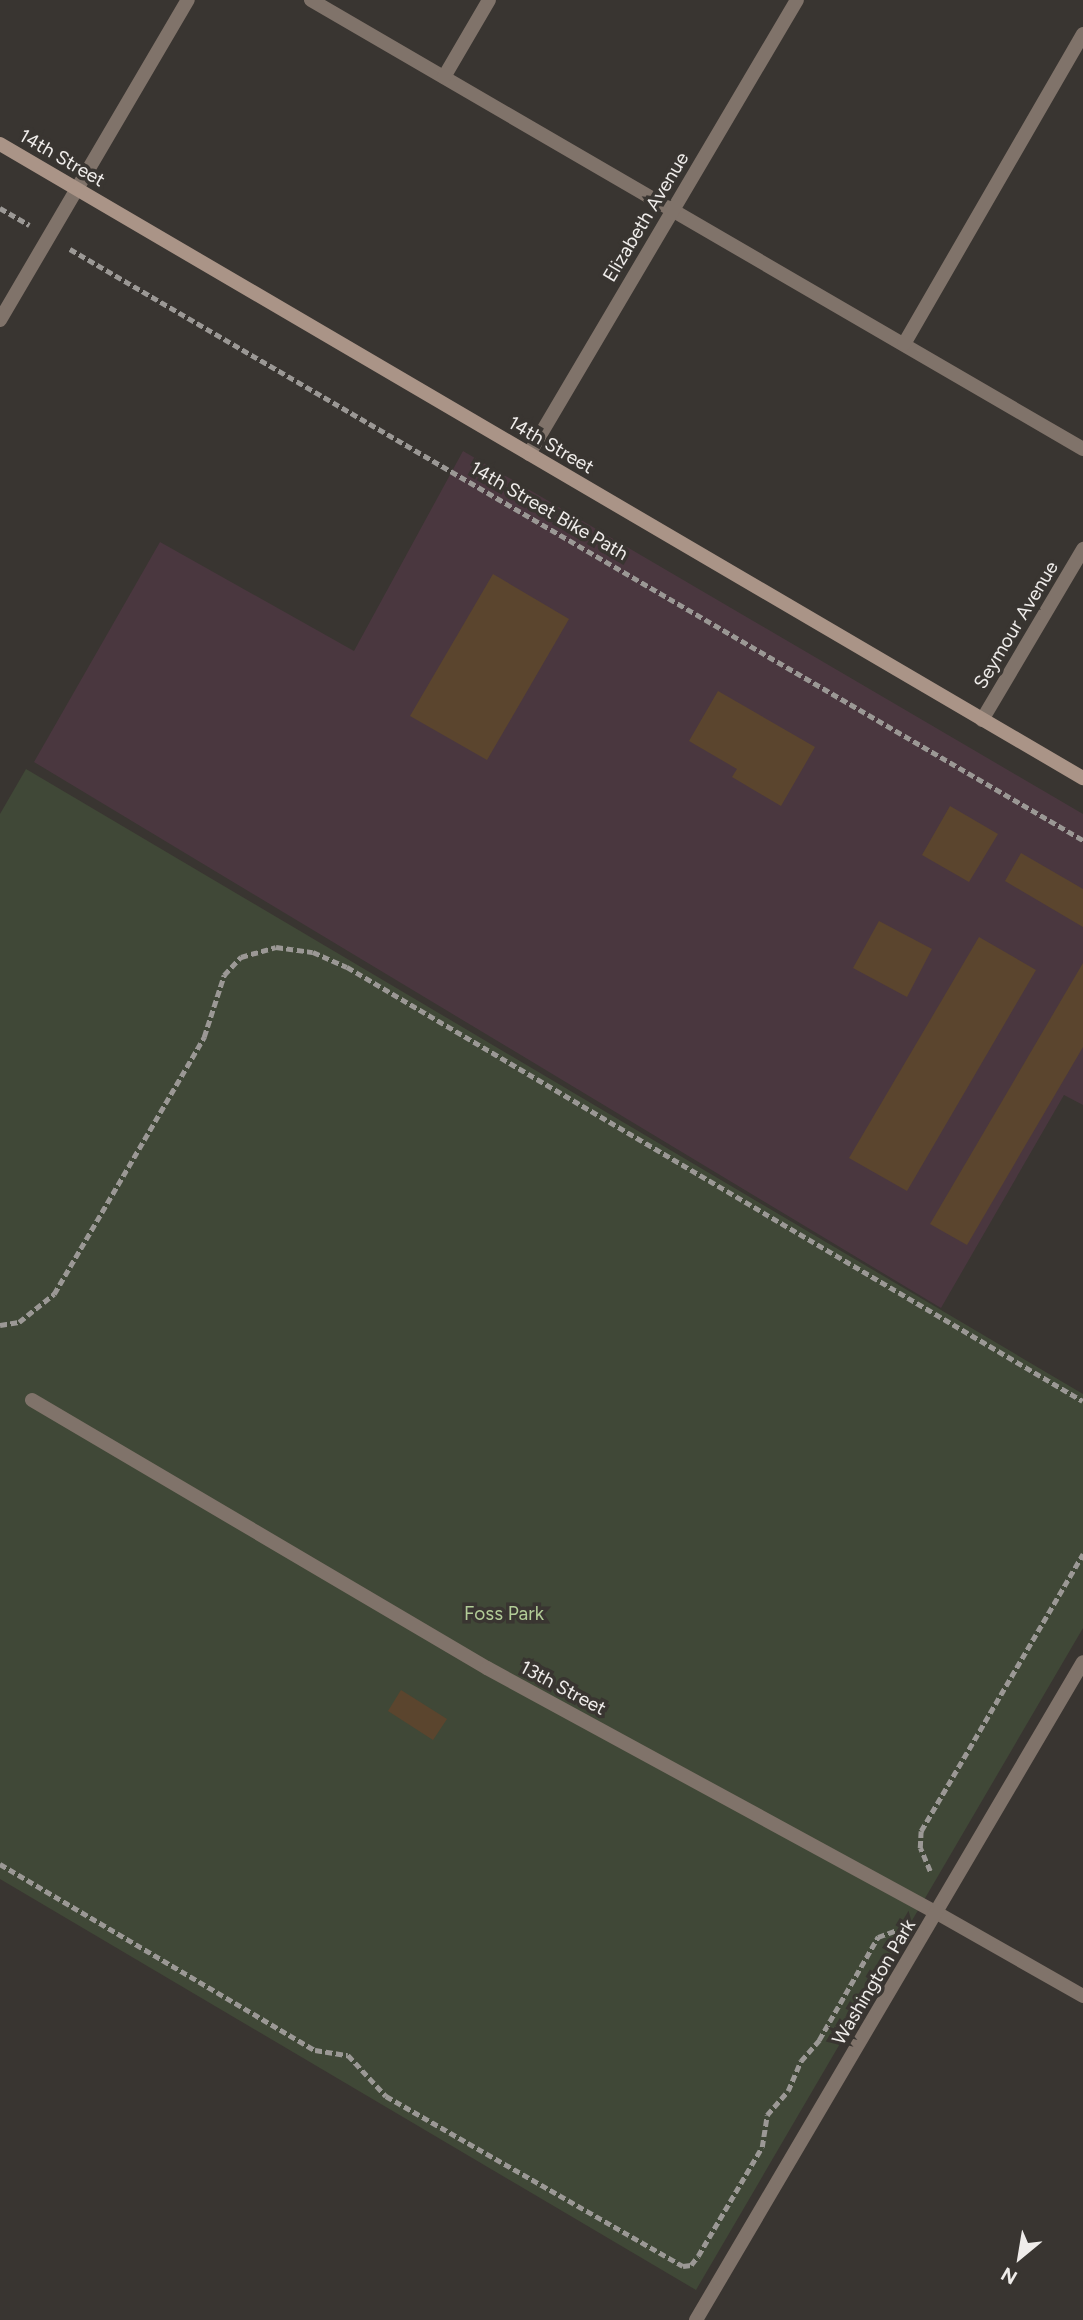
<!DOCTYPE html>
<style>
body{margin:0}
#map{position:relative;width:1083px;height:2320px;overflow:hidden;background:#393531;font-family:Figtree,sans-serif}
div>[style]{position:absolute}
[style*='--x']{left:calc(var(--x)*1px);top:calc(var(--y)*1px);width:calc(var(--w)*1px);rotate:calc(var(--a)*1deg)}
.commercial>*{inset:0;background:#4a373f}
.green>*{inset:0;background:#404837}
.building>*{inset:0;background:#5b452e}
.path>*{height:4.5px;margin-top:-2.25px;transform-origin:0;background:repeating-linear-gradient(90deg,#9b9895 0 7px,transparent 0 10.5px)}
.lane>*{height:14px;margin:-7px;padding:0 7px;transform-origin:7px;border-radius:7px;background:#80736a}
.street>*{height:14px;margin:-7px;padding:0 7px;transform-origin:7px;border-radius:7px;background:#80736a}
.secondary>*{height:14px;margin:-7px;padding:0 7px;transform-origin:7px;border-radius:7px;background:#aa9487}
span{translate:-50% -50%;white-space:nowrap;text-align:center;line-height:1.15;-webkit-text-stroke:7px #393531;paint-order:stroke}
.street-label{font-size:19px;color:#efecea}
.park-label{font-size:19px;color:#b2cc97}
.north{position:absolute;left:985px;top:2222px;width:70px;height:70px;-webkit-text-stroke:5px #393531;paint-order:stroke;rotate:210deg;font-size:19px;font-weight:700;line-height:28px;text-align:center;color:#efecea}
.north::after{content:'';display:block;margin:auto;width:24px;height:32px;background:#efecea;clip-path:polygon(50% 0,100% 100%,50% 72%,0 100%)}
</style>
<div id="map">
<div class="commercial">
<div style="clip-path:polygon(463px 451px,1083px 814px,1083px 1105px,1064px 1095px,941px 1308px,34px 762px,160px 542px,354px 651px)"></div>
</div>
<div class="green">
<div style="clip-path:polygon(26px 769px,1083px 1394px,1083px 1628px,696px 2290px,0 1879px,0 814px)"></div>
</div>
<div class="building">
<div style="clip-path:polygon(493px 574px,569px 619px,487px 760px,410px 716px)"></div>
<div style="clip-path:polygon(718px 691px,815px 747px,781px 806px,732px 777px,737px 769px,689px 741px)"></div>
<div style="clip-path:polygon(950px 806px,998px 834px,969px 882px,922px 855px)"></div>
<div style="clip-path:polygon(1021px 853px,1083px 889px,1083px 927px,1005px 881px)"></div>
<div style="clip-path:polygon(879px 921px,932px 949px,907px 997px,853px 968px)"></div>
<div style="clip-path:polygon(979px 937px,1036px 970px,907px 1191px,849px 1158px)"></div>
<div style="clip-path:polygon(1083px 963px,1083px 1047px,967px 1245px,930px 1224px)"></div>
<div style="clip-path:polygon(401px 1690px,447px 1719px,433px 1740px,388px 1711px)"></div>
</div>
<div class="path">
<div style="--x:0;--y:208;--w:34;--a:30"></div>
<div style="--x:70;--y:249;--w:1173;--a:30.26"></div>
<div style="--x:0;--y:1325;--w:19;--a:-9"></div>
<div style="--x:19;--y:1322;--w:45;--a:-38.7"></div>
<div style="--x:54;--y:1294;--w:298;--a:-59.7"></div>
<div style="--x:204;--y:1037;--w:65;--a:-72.1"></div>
<div style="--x:224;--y:975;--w:25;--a:-47"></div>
<div style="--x:241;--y:957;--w:36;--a:-16"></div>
<div style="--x:276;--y:947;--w:37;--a:8"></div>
<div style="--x:313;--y:952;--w:37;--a:24"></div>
<div style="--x:347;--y:967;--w:854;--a:30.53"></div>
<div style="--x:0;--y:1864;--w:366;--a:30.6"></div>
<div style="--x:315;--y:2050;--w:33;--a:9"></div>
<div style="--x:348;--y:2055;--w:56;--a:47.2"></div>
<div style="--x:386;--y:2096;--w:342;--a:29.8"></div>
<div style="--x:683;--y:2266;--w:8;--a:-7"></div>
<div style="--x:691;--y:2265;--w:11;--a:-52"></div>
<div style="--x:698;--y:2256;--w:126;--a:-59.6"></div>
<div style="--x:762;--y:2147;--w:32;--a:-81"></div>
<div style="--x:767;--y:2115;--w:32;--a:-49"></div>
<div style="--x:788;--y:2091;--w:33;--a:-67"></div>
<div style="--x:801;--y:2061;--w:28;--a:-49"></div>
<div style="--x:819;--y:2040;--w:119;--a:-60.2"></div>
<div style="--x:878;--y:1937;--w:20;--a:-20"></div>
<div style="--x:930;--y:1871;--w:25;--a:-113"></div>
<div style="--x:920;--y:1848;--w:17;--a:-87"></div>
<div style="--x:921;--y:1831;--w:321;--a:-59.7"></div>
</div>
<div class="lane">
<div style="--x:311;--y:0;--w:893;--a:30.18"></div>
<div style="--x:444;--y:77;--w:89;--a:-59.7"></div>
<div style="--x:904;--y:344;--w:358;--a:-60"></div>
<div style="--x:32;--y:1400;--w:528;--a:30.5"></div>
<div style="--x:487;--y:1668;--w:512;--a:28.57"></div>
</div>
<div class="street">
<div style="--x:0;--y:320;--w:371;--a:-59.6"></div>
<div style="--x:529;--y:454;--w:527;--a:-59.45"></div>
<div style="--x:982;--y:720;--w:199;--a:-59.4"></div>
<div style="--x:937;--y:1913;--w:168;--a:29.6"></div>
<div style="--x:696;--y:2320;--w:763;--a:-59.54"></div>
</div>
<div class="secondary">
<div style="--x:0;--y:144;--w:1255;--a:30.35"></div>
</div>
<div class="street-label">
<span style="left:62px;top:158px;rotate:30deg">14th Street</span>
<span style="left:646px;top:217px;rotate:-59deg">Elizabeth Avenue</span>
<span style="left:551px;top:445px;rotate:30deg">14th Street</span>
<span style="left:549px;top:511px;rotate:30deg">14th Street Bike Path</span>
<span style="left:1016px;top:625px;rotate:-59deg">Seymour Avenue</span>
<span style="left:563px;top:1688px;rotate:28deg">13th Street</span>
<span style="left:874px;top:1982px;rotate:-59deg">Washington Park</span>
</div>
<div class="park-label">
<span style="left:504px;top:1614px">Foss Park</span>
</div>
<div class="north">N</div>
</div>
